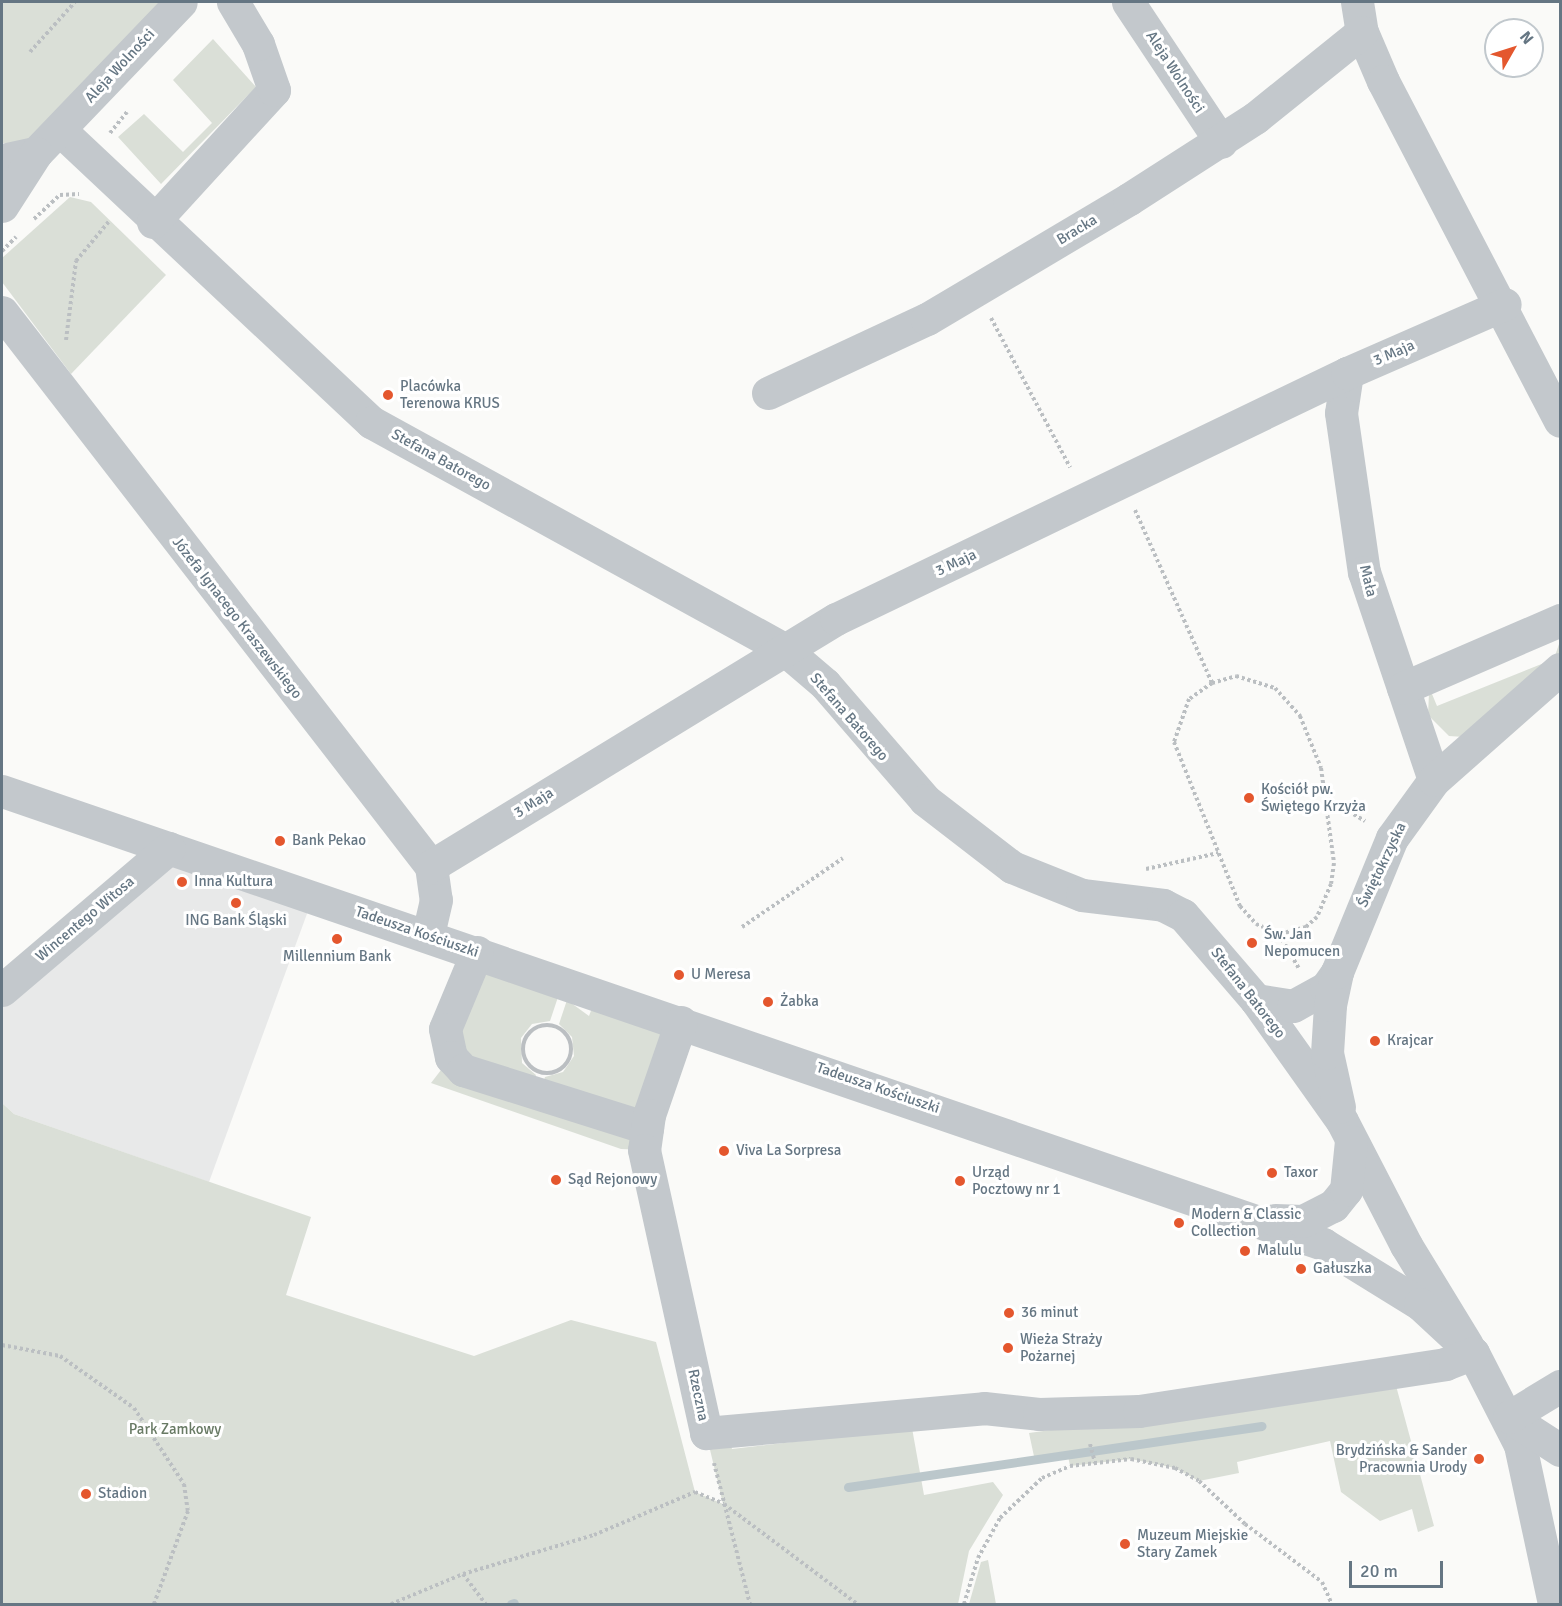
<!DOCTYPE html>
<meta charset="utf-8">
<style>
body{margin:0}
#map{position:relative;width:1562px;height:1606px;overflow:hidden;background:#fafaf8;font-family:Signika,sans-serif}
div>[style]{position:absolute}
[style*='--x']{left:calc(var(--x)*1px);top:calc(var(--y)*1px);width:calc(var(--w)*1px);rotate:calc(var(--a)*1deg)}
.built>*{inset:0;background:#e8e9e9}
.green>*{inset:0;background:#dadfd7}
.stream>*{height:9px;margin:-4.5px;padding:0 4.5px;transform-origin:4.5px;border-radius:4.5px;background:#bbc7cb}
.path>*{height:4px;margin-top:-2px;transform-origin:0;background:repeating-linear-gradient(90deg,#bbbfc2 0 3px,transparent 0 6px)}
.path>.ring{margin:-2px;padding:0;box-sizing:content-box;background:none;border:4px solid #bbbfc2;border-radius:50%}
.minor>*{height:33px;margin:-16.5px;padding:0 16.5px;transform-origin:16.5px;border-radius:16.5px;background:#c3c8cc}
.dots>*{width:16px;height:16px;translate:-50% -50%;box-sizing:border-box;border:3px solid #fff;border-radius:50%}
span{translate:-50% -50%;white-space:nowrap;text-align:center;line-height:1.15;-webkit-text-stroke:6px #fff;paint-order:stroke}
.street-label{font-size:15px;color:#657683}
.poi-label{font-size:15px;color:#657683}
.left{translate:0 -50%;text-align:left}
.right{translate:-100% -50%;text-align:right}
.park-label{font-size:15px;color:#687a64}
.frame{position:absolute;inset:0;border:3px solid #657683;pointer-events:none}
.north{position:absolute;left:1484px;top:18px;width:60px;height:60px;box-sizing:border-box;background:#fff;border:2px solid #c1c8cd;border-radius:50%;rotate:51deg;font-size:16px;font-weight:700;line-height:24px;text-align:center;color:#657683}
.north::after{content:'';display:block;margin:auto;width:21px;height:27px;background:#e4572e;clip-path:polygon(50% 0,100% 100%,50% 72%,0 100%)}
.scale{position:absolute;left:1349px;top:1561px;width:94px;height:27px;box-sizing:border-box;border:3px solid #657683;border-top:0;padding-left:8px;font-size:18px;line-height:21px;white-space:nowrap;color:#657683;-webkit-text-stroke:4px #fff;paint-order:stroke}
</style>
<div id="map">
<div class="built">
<div style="clip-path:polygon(170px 861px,308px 911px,209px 1182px,14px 1114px,2px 1103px,2px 994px)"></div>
</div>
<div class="green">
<div style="clip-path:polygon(2px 2px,169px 2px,25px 143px,2px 143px)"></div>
<div style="clip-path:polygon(213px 39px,256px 87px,161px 184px,118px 137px,144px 114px,183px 152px,212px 123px,173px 80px)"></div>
<div style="clip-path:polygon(70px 197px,91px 202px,166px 275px,71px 374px,2px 282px,2px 258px)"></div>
<div style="clip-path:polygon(1560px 641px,1560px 660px,1464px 737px,1449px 736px,1428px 715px,1429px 693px,1437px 682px,1432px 694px,1437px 706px,1554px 659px)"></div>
<div style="clip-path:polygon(473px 967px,558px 997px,550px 1021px,532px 1024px,521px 1038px,522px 1063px,536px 1075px,531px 1090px,453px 1056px)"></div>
<div style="clip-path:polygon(567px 1000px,589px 1016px,592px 1008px,674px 1036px,646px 1114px,540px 1093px,545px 1077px,563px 1072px,574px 1056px,572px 1037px,559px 1024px)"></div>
<div style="clip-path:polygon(451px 1057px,647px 1128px,644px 1150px,621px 1149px,431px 1083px)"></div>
<div style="clip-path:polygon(2px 1103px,14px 1114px,311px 1217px,286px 1295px,474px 1356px,571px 1320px,656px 1342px,695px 1492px,723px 1504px,706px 1433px,728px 1431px,732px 1449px,912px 1428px,924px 1495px,993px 1482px,1003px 1495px,969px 1551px,958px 1604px,2px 1604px)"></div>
<div style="clip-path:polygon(1395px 1382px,1434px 1526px,1418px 1532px,1412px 1509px,1380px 1521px,1341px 1492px,1330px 1441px,1237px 1462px,1239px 1473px,1199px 1481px,1175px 1468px,1131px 1459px,1070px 1466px,1068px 1456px,1035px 1461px,1029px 1433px)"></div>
<div style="clip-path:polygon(988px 1560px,996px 1604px,969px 1604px,981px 1562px)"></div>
</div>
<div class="stream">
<div style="--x:848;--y:1487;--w:418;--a:-8.4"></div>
<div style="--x:511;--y:1604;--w:3;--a:-18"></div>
</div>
<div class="path">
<div style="--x:30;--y:52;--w:67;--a:-48"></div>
<div style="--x:110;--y:133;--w:27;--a:-51"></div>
<div style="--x:34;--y:219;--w:35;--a:-43"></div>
<div style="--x:60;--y:195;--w:19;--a:-3"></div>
<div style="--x:2;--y:251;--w:20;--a:-45"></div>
<div style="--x:991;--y:318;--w:169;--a:62.1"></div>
<div style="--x:66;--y:340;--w:80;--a:-82.8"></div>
<div style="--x:76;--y:261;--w:53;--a:-50.3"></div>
<div style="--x:1135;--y:510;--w:189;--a:66"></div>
<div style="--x:1212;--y:683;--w:28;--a:145"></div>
<div style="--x:1189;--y:699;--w:46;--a:109.2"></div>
<div style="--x:1174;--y:742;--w:177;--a:68.1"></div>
<div style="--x:1240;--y:906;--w:24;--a:48"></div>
<div style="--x:1256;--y:924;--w:25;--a:23"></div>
<div style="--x:1279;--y:934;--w:39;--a:60"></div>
<div style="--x:1212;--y:683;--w:25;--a:-16"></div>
<div style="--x:1236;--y:676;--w:41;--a:17.1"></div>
<div style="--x:1275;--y:688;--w:38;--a:48"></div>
<div style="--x:1300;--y:716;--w:56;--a:68"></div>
<div style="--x:1321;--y:768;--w:96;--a:82.2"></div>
<div style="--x:1334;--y:863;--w:21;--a:98"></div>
<div style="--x:1331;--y:884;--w:36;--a:113"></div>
<div style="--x:1317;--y:917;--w:15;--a:138"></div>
<div style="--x:1306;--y:927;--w:28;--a:165"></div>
<div style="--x:1328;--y:799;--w:43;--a:30.7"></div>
<div style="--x:1146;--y:869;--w:74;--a:-12.5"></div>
<div style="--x:742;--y:927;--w:122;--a:-34.3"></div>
<div class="ring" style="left:523px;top:1025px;width:44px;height:44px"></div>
<div style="--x:2;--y:1345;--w:59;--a:10.7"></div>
<div style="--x:60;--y:1356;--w:90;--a:35.1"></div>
<div style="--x:134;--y:1408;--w:91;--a:56.7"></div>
<div style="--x:184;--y:1484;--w:27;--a:82"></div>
<div style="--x:188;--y:1511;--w:99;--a:110.1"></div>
<div style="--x:1090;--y:1444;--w:20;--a:75"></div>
<div style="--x:714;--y:1463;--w:146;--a:75.7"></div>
<div style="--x:463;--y:1574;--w:38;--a:53"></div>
<div style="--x:391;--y:1604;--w:78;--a:-22.6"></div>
<div style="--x:463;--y:1574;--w:137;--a:-16.6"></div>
<div style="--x:594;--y:1535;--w:110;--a:-23.1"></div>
<div style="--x:695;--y:1492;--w:31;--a:22"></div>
<div style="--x:724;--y:1504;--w:166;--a:36.9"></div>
<div style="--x:964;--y:1604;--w:48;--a:-73.1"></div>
<div style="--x:978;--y:1558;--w:46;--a:-61.2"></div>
<div style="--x:1000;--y:1518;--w:58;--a:-43.6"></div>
<div style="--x:1042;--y:1478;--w:30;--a:-23"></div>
<div style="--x:1070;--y:1466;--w:61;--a:-6.5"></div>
<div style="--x:1131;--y:1459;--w:45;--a:11.6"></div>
<div style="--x:1175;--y:1468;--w:27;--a:28"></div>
<div style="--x:1199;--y:1481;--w:63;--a:43.1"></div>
<div style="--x:1245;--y:1524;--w:96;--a:37"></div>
<div style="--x:1322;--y:1582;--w:24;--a:66"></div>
</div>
<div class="minor">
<div style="--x:1128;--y:2;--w:168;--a:56.4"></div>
<div style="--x:1357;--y:2;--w:30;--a:81"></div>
<div style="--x:1362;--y:32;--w:53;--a:66.8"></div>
<div style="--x:1383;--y:81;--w:383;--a:62.5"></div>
<div style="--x:60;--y:130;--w:427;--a:43.2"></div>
<div style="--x:371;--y:422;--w:471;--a:28.8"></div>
<div style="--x:784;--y:649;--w:54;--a:40.5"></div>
<div style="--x:825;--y:684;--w:153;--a:49.2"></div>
<div style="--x:925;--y:800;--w:110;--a:37.6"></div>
<div style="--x:1012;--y:867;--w:75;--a:21.8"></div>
<div style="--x:1082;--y:895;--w:82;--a:7"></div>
<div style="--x:1163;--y:905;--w:22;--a:27"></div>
<div style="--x:1183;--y:915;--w:112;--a:49.3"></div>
<div style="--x:1256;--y:1000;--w:148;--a:54.6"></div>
<div style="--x:1342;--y:1121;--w:140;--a:62.7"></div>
<div style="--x:1406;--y:1245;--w:117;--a:58.6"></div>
<div style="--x:2;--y:160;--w:35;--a:-12"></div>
<div style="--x:36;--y:153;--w:209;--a:-46.2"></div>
<div style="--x:2;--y:206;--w:63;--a:-57.3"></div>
<div style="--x:153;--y:222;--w:179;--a:-47.5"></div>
<div style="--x:274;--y:90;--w:49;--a:-109.2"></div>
<div style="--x:258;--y:44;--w:49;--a:-120.8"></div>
<div style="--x:2;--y:312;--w:701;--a:52.25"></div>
<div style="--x:431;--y:866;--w:34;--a:82"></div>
<div style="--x:436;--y:900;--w:37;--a:103"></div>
<div style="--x:1347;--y:373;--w:40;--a:98.5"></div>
<div style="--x:1341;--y:413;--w:161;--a:81.8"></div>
<div style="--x:1364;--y:572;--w:219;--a:71.4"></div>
<div style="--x:768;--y:393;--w:175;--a:-25"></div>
<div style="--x:927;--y:319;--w:235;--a:-30.7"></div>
<div style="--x:1129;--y:199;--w:150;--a:-32.7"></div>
<div style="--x:1255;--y:118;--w:137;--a:-38.8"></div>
<div style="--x:1403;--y:688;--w:171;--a:-23.4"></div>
<div style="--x:2;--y:791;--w:1397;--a:18.93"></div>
<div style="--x:1323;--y:1244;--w:114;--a:31.7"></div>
<div style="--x:1420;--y:1304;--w:72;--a:42.8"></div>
<div style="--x:1473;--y:1353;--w:103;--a:62.9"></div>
<div style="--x:1520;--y:1445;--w:163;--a:77.9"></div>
<div style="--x:431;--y:866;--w:474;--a:-31.4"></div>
<div style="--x:836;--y:619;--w:567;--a:-25.71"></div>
<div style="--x:1347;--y:373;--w:172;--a:-23.6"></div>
<div style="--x:477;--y:952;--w:83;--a:112.6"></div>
<div style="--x:445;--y:1029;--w:29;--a:78"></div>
<div style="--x:451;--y:1057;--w:18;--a:47"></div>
<div style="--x:463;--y:1070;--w:193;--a:17.5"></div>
<div style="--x:2;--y:990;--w:219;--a:-40.4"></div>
<div style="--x:1256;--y:1000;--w:37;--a:9"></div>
<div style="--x:1293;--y:1006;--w:38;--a:-29"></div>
<div style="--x:1326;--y:988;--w:19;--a:-55"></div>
<div style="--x:681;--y:1022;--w:98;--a:109"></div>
<div style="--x:649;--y:1115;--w:35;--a:98"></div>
<div style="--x:644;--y:1150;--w:290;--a:77.6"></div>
<div style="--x:706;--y:1433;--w:279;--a:-5.1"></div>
<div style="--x:984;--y:1408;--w:55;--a:6.2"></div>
<div style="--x:1039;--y:1414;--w:100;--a:-1.7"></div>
<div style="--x:1139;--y:1411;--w:310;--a:-8.7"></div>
<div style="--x:1445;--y:1364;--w:30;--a:-21"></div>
<div style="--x:1339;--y:1107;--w:55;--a:-102.5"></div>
<div style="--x:1327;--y:1053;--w:48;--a:-86.4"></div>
<div style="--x:1330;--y:1005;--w:34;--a:-78"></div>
<div style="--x:1337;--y:972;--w:145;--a:-67.7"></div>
<div style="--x:1392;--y:838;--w:72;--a:-54.1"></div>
<div style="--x:1434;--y:780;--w:168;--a:-41.4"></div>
<div style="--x:1275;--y:1220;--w:28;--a:2"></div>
<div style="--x:1303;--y:1221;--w:34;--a:-27"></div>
<div style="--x:1333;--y:1206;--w:21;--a:-51"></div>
<div style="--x:1346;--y:1190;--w:49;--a:-84.2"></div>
<div style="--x:1509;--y:1417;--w:61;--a:32.9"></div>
<div style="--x:1509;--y:1417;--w:60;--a:-31.3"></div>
</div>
<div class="dots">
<div style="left:388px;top:395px;background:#e4572e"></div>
<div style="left:1249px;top:798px;background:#e4572e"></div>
<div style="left:280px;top:841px;background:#e4572e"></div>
<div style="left:182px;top:882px;background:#e4572e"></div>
<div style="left:236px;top:903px;background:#e4572e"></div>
<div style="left:337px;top:939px;background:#e4572e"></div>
<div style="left:1252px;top:943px;background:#e4572e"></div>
<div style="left:679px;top:975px;background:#e4572e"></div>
<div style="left:768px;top:1002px;background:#e4572e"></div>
<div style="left:1375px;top:1041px;background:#e4572e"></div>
<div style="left:724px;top:1151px;background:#e4572e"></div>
<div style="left:1272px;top:1173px;background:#e4572e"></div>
<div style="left:556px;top:1180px;background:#e4572e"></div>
<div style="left:960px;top:1181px;background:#e4572e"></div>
<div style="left:1179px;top:1223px;background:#e4572e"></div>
<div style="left:1245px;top:1251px;background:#e4572e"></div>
<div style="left:1301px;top:1269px;background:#e4572e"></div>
<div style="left:1009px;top:1313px;background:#e4572e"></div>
<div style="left:1008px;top:1348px;background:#e4572e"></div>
<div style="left:1479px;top:1459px;background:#e4572e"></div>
<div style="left:86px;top:1494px;background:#e4572e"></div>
<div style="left:1125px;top:1544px;background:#e4572e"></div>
</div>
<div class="street-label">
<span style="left:120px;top:66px;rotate:-47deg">Aleja Wolności</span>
<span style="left:1175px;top:72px;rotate:57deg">Aleja Wolności</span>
<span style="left:1077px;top:230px;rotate:-31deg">Bracka</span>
<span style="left:1394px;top:353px;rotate:-23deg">3 Maja</span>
<span style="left:441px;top:460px;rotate:29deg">Stefana Batorego</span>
<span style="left:956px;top:563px;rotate:-25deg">3 Maja</span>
<span style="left:1368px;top:581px;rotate:76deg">Mała</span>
<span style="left:237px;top:618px;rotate:52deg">Józefa Ignacego Kraszewskiego</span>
<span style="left:849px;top:717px;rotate:49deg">Stefana Batorego</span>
<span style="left:534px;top:803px;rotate:-32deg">3 Maja</span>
<span style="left:1382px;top:865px;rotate:-64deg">Świętokrzyska</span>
<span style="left:85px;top:919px;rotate:-40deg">Wincentego Witosa</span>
<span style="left:417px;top:932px;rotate:19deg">Tadeusza Kościuszki</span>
<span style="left:1248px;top:993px;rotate:52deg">Stefana Batorego</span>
<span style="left:878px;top:1088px;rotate:19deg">Tadeusza Kościuszki</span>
<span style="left:698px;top:1395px;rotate:78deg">Rzeczna</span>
</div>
<div class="poi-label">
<span class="left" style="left:400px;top:395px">Placówka<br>Terenowa KRUS</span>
<span class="left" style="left:1261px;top:798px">Kościół pw.<br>Świętego Krzyża</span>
<span class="left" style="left:292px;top:841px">Bank Pekao</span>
<span class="left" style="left:194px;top:882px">Inna Kultura</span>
<span style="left:236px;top:921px">ING Bank Śląski</span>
<span class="left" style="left:1264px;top:943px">Św. Jan<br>Nepomucen</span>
<span style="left:337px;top:957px">Millennium Bank</span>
<span class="left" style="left:691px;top:975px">U Meresa</span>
<span class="left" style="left:780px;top:1002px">Żabka</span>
<span class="left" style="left:1387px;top:1041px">Krajcar</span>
<span class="left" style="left:736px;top:1151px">Viva La Sorpresa</span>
<span class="left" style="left:972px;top:1181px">Urząd<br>Pocztowy nr 1</span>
<span class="left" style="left:1284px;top:1173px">Taxor</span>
<span class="left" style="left:568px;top:1180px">Sąd Rejonowy</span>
<span class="left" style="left:1191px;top:1223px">Modern &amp; Classic<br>Collection</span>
<span class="left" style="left:1257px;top:1251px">Malulu</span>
<span class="left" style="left:1313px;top:1269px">Gałuszka</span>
<span class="left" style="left:1021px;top:1313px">36 minut</span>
<span class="left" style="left:1020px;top:1348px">Wieża Straży<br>Pożarnej</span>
<span class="right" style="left:1467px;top:1459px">Brydzińska &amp; Sander<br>Pracownia Urody</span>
<span class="left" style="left:98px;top:1494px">Stadion</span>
<span class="left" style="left:1137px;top:1544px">Muzeum Miejskie<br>Stary Zamek</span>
</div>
<div class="park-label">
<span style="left:175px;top:1430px">Park Zamkowy</span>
</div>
<div class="frame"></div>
<div class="north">N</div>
<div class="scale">20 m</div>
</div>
